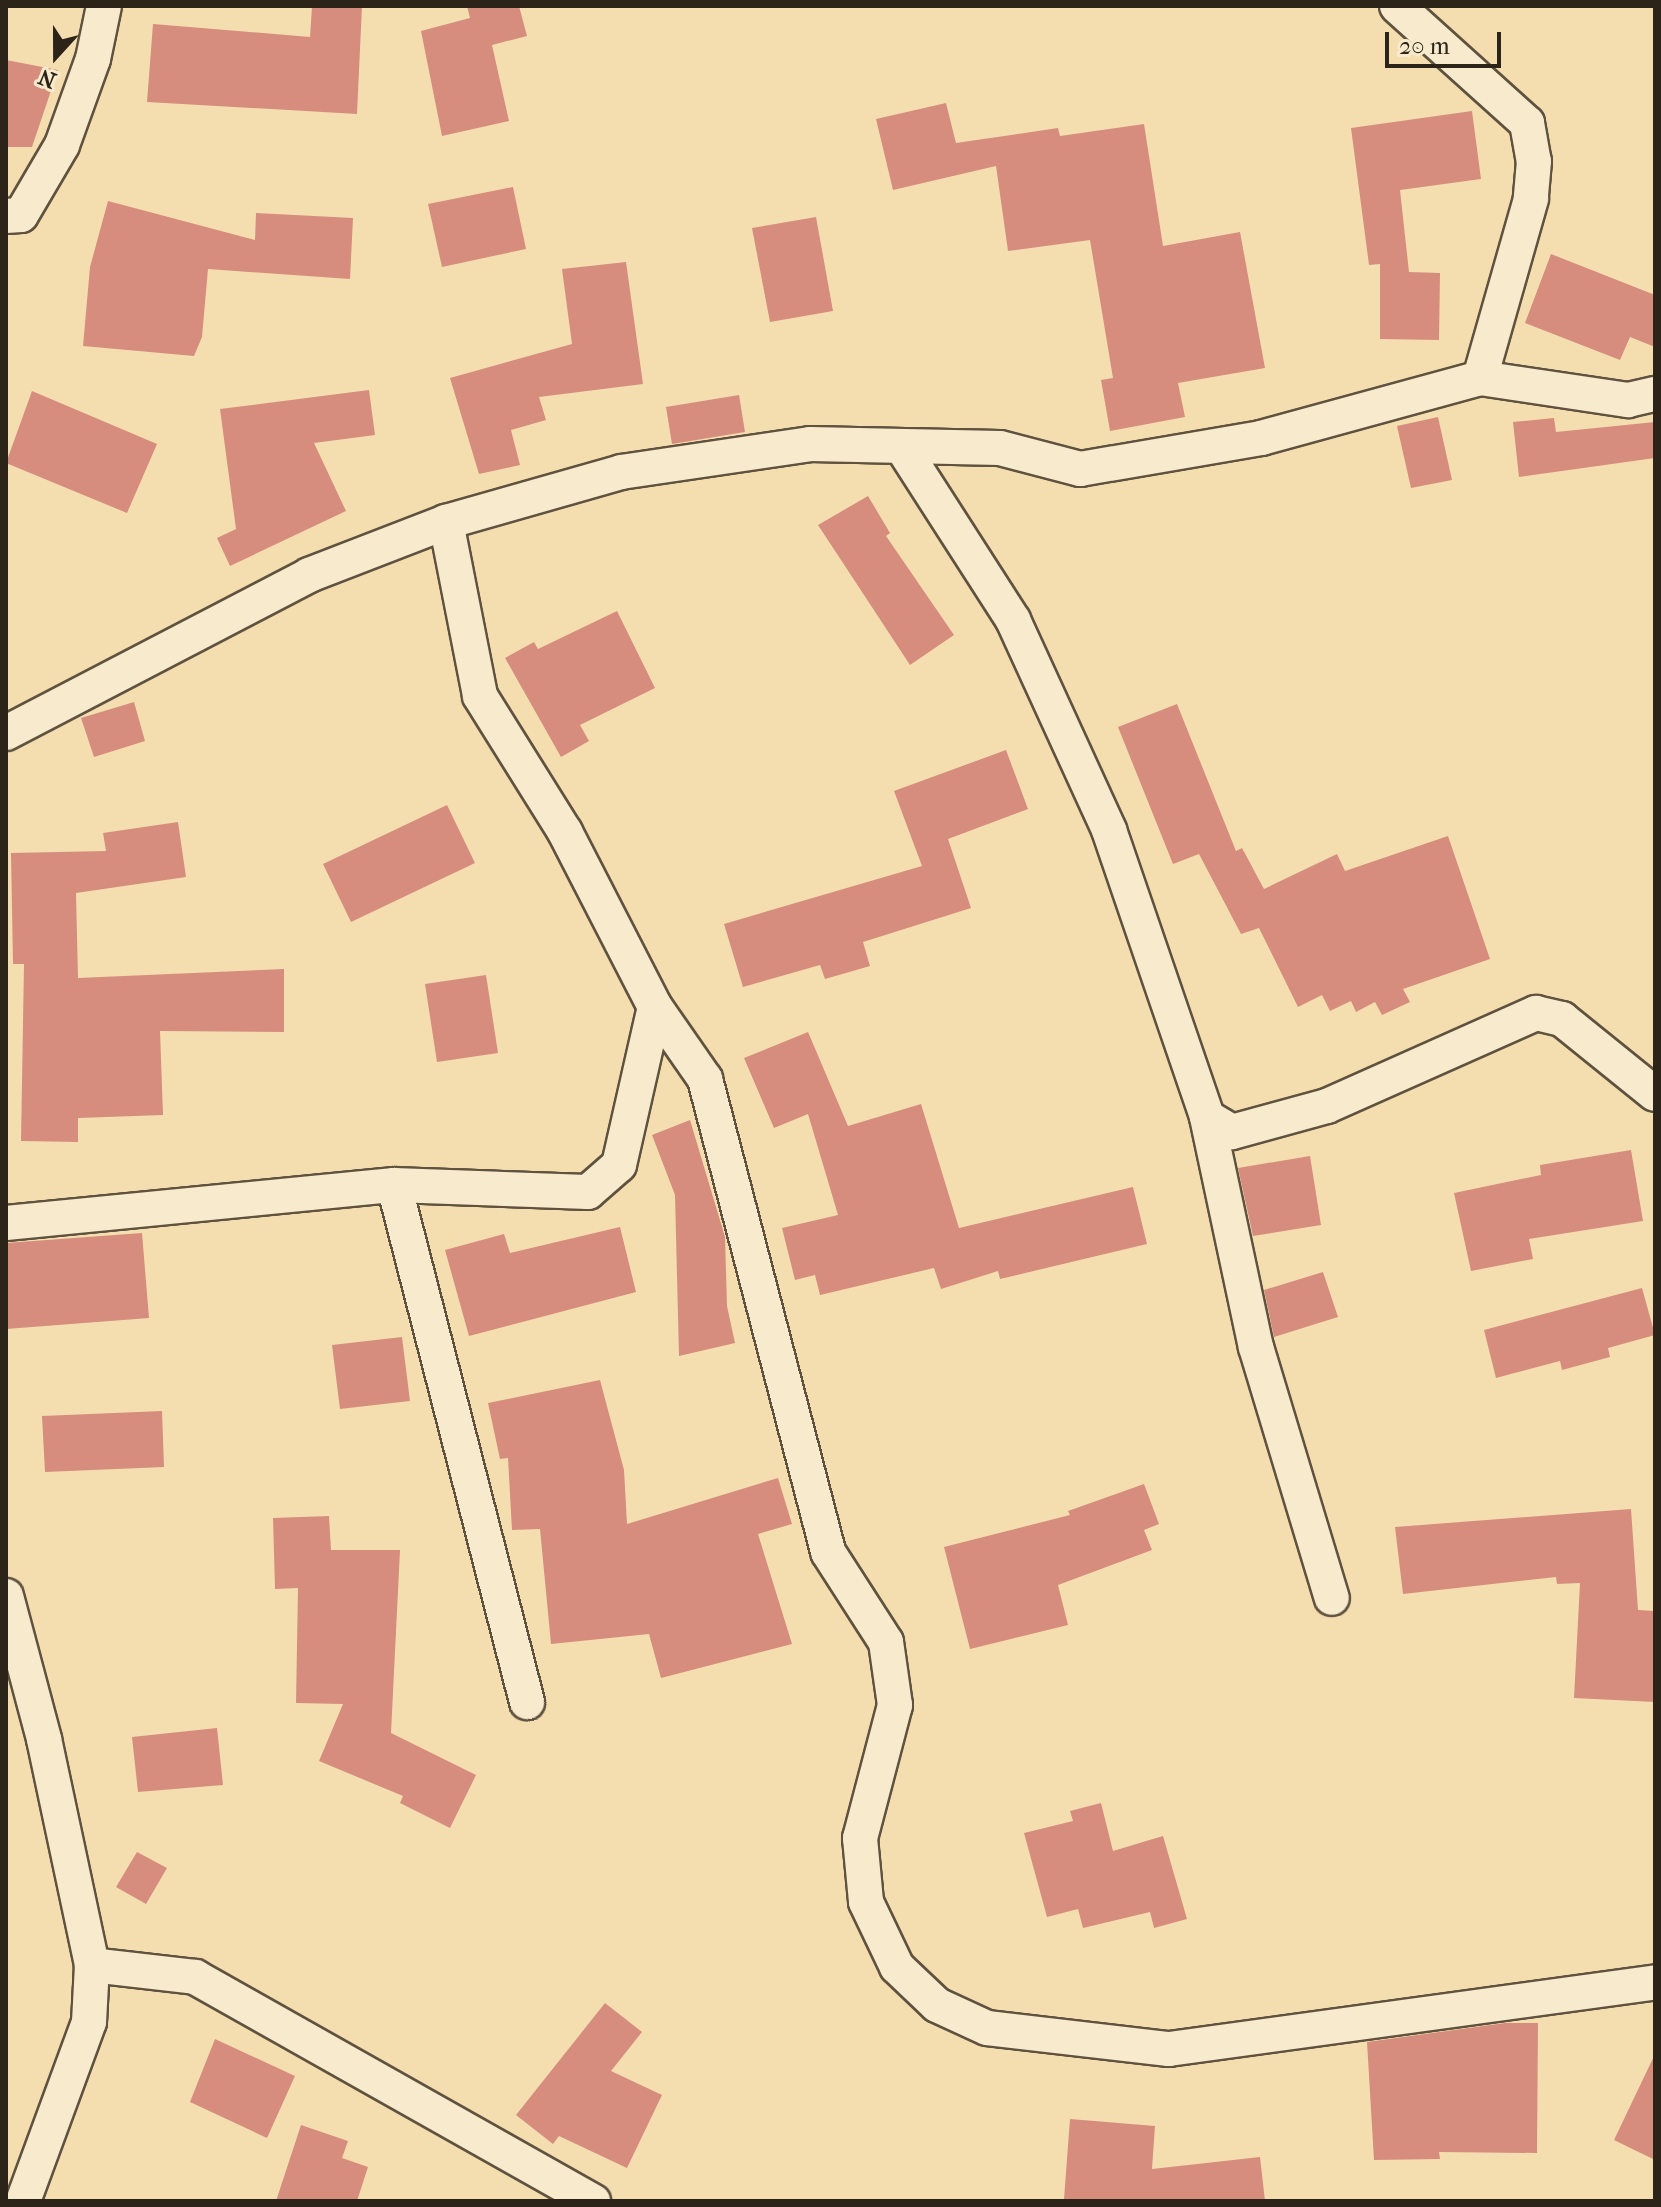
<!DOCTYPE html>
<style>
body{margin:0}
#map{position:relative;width:1661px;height:2207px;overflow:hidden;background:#f4deb0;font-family:"IM FELL French Canon",serif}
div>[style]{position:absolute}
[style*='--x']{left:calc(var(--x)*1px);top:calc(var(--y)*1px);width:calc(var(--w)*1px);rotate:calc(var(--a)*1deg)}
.building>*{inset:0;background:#d68d7e}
.roads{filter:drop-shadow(2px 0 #5f523f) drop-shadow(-2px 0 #5f523f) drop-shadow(0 2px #5f523f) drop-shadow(0 -2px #5f523f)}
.street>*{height:34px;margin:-17px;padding:0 17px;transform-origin:17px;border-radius:17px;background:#f8eacc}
span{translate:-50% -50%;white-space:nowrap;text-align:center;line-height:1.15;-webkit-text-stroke:7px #f8eacc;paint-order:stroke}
.frame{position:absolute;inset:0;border:8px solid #2d2419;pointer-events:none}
.north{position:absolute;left:16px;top:16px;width:80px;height:80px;-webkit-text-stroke:6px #f8eacc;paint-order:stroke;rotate:201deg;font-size:22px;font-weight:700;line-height:32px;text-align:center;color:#2d2419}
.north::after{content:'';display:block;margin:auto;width:28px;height:36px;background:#2d2419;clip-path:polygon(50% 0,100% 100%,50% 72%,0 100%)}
.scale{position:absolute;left:1385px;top:32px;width:116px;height:36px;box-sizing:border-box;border:4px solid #2d2419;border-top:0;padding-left:10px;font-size:24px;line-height:28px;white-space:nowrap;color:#2d2419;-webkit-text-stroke:6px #f8eacc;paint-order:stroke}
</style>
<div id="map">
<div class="building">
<div style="clip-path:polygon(312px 6px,362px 6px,357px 114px,147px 102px,153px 24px,310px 37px)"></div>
<div style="clip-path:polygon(467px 6px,519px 6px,527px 36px,492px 45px,509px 121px,442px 136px,421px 31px,470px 18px)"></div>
<div style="clip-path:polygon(6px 60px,58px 70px,32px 147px,6px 147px)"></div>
<div style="clip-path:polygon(946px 103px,956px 143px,1058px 128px,1060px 136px,1144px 124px,1163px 246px,1240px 232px,1265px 368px,1178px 383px,1185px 417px,1110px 431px,1101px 380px,1113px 378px,1090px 240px,1008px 251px,996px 166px,893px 190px,876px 119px)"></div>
<div style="clip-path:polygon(1472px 111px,1481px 179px,1400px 190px,1409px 272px,1440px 273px,1439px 340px,1380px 339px,1380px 264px,1369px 265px,1351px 128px)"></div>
<div style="clip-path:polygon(513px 187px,526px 249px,442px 267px,428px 204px)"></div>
<div style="clip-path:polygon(108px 201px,255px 240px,256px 213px,353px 218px,350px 279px,208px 269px,202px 337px,194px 356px,83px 346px,90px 267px)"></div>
<div style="clip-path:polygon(816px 217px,833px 311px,770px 322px,752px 228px)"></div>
<div style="clip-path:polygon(1551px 254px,1655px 295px,1655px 347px,1630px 337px,1620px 360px,1525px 323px)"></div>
<div style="clip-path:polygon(626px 262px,643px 384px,539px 397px,546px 420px,511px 430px,520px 465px,479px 474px,450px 378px,572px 344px,562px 269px)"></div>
<div style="clip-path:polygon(369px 390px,375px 435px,314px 443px,346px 511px,230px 566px,217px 538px,236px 529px,220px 409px)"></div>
<div style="clip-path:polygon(32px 391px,157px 444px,127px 513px,6px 463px)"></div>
<div style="clip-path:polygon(739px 395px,745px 432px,672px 444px,666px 407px)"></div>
<div style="clip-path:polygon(1438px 417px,1452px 480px,1411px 488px,1397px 426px)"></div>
<div style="clip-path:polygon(1554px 418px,1556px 432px,1655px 422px,1655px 458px,1519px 477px,1513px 422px)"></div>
<div style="clip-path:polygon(868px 496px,890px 533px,886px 536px,954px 635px,910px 665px,818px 525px)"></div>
<div style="clip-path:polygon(617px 611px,655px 688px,580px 725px,589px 741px,561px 757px,505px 658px,534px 642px,538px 649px)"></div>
<div style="clip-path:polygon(134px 702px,145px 741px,94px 757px,81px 718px)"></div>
<div style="clip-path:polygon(1177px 704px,1236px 851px,1242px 848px,1264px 889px,1337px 854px,1345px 871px,1448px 836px,1490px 959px,1403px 989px,1410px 1002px,1382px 1015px,1375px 1002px,1356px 1012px,1351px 1001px,1330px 1011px,1322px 995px,1298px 1007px,1259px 928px,1241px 934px,1199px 854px,1173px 864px,1118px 727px)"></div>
<div style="clip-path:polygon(1006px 750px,1028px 809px,948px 839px,971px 908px,863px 942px,870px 966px,825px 979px,820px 965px,743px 987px,724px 924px,922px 866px,894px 791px)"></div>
<div style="clip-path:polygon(447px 805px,475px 863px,351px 922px,323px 864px)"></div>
<div style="clip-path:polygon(178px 822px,186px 877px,76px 893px,78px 978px,284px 969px,284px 1032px,160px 1031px,163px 1115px,78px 1118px,78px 1142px,21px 1141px,24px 964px,13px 964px,11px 853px,106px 851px,103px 833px)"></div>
<div style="clip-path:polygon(486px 975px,498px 1053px,437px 1062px,425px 984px)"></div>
<div style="clip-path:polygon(808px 1032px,848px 1126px,921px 1104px,959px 1228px,1133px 1187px,1147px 1244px,1000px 1279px,998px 1271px,941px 1289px,934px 1268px,820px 1295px,815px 1275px,795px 1280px,782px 1228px,838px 1215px,808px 1114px,774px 1128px,744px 1058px)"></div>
<div style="clip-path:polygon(690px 1120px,725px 1237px,727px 1306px,735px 1343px,679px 1356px,675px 1195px,652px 1135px)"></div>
<div style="clip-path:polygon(1631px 1150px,1643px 1221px,1529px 1239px,1533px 1259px,1471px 1271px,1454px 1193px,1541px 1175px,1540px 1165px)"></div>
<div style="clip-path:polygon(1310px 1156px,1321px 1225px,1253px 1236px,1238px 1168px)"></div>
<div style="clip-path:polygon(620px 1227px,636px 1292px,469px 1336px,445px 1250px,504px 1234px,510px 1253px)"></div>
<div style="clip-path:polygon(142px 1233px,149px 1318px,6px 1329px,6px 1243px)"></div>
<div style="clip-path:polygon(1323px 1272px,1338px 1317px,1274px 1337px,1264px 1290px)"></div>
<div style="clip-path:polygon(1642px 1288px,1655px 1335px,1608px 1348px,1610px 1357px,1562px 1370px,1560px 1361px,1496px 1378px,1484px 1330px)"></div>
<div style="clip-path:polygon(402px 1337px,410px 1401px,340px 1409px,332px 1345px)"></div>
<div style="clip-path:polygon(600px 1380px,624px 1470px,627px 1524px,778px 1478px,792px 1524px,758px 1534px,792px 1644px,661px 1678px,649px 1634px,551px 1644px,540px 1529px,512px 1530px,508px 1458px,500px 1459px,488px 1403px)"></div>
<div style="clip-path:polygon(162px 1411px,164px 1467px,45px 1472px,42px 1416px)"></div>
<div style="clip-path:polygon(1144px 1484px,1159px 1524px,1144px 1530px,1152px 1550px,1058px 1585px,1068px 1625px,970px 1649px,944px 1547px,1070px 1515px,1068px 1511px)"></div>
<div style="clip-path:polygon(1631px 1509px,1638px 1610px,1655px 1611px,1655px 1702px,1574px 1698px,1580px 1583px,1557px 1584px,1556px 1577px,1403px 1594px,1395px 1527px)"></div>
<div style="clip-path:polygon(329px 1516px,331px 1550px,400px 1550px,391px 1733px,476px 1775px,450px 1828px,400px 1803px,403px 1796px,319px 1761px,343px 1704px,296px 1703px,298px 1588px,275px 1589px,273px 1518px)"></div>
<div style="clip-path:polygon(217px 1728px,223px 1785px,138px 1792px,132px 1737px)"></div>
<div style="clip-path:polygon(1101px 1803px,1113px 1851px,1163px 1836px,1187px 1919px,1154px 1928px,1150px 1912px,1083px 1928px,1078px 1909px,1047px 1917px,1024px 1833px,1073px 1821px,1070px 1811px)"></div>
<div style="clip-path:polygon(137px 1852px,167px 1868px,146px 1904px,116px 1887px)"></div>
<div style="clip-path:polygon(605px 2003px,642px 2032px,611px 2071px,662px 2095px,627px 2168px,559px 2136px,553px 2144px,516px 2115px)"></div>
<div style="clip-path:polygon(1505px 2023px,1538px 2023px,1537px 2153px,1439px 2152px,1440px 2159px,1374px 2160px,1367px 2042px)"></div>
<div style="clip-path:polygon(215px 2039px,295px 2076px,267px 2138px,190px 2102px)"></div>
<div style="clip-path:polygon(1655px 2054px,1655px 2160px,1614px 2140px)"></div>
<div style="clip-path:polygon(1070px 2119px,1155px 2126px,1152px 2169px,1260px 2157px,1265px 2201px,1064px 2199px)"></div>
<div style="clip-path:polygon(301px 2125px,348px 2141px,342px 2158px,368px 2167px,357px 2201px,276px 2201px)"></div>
</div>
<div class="roads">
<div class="street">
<div style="--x:1397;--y:6;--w:175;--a:42"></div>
<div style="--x:1527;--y:123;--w:39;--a:80"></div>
<div style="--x:1534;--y:161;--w:38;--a:95"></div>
<div style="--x:1531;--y:199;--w:186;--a:105.9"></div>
<div style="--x:6;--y:216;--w:15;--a:-4"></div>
<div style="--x:21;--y:215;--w:81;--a:-59.6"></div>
<div style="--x:62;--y:145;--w:91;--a:-70.2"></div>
<div style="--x:93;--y:59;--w:54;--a:-78.3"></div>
<div style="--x:902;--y:447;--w:206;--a:57.3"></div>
<div style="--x:1013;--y:620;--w:231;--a:65.4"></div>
<div style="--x:1109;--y:830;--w:303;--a:71.1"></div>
<div style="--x:1207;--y:1117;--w:29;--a:31"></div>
<div style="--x:1232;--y:1132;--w:98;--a:-15.3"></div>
<div style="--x:1327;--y:1106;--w:229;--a:-24"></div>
<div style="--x:1536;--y:1013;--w:27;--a:13"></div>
<div style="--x:1562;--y:1019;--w:119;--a:38.9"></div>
<div style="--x:446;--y:522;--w:177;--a:78.9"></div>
<div style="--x:480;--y:696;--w:160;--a:58"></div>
<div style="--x:565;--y:832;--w:197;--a:62.8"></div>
<div style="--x:655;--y:1007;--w:88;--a:55.2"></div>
<div style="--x:705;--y:1079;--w:489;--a:75.4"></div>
<div style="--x:828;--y:1552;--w:107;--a:57.2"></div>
<div style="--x:886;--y:1642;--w:64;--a:81.9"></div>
<div style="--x:895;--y:1705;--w:138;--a:104.7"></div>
<div style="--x:860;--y:1838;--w:64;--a:84.6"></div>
<div style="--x:866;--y:1902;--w:72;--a:64.5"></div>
<div style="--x:897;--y:1967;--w:55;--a:43.5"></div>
<div style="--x:937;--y:2005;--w:55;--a:24.7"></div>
<div style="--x:987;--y:2028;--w:183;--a:6.6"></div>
<div style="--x:1169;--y:2049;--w:491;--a:-7.8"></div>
<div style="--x:6;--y:733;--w:342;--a:-27.5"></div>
<div style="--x:309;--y:575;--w:147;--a:-21.1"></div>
<div style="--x:446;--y:522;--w:182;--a:-15.9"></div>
<div style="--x:621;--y:472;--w:191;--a:-8.4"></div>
<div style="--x:810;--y:444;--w:190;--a:1.2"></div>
<div style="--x:1000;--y:448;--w:83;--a:14.7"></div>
<div style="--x:1080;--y:469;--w:184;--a:-9.7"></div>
<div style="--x:1261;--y:438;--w:227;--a:-15.3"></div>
<div style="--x:1480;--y:378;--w:150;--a:8.5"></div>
<div style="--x:1628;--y:400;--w:28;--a:-13"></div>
<div style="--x:1207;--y:1117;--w:235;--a:78"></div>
<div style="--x:1256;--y:1347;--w:262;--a:73.2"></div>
<div style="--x:394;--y:1185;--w:534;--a:75.57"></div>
<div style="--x:6;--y:1223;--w:390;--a:-5.6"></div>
<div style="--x:394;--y:1185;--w:194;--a:2.1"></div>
<div style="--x:588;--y:1192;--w:41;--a:-41.1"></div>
<div style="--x:619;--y:1165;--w:162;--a:-77.2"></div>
<div style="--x:6;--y:1596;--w:148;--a:75.1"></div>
<div style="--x:44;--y:1739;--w:231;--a:78"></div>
<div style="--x:92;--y:1965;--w:57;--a:93"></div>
<div style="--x:89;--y:2022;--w:191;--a:110.2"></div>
<div style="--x:92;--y:1965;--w:104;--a:6.6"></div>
<div style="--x:195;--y:1977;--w:457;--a:29.4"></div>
</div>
</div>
<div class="frame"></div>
<div class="north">N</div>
<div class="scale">20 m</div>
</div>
